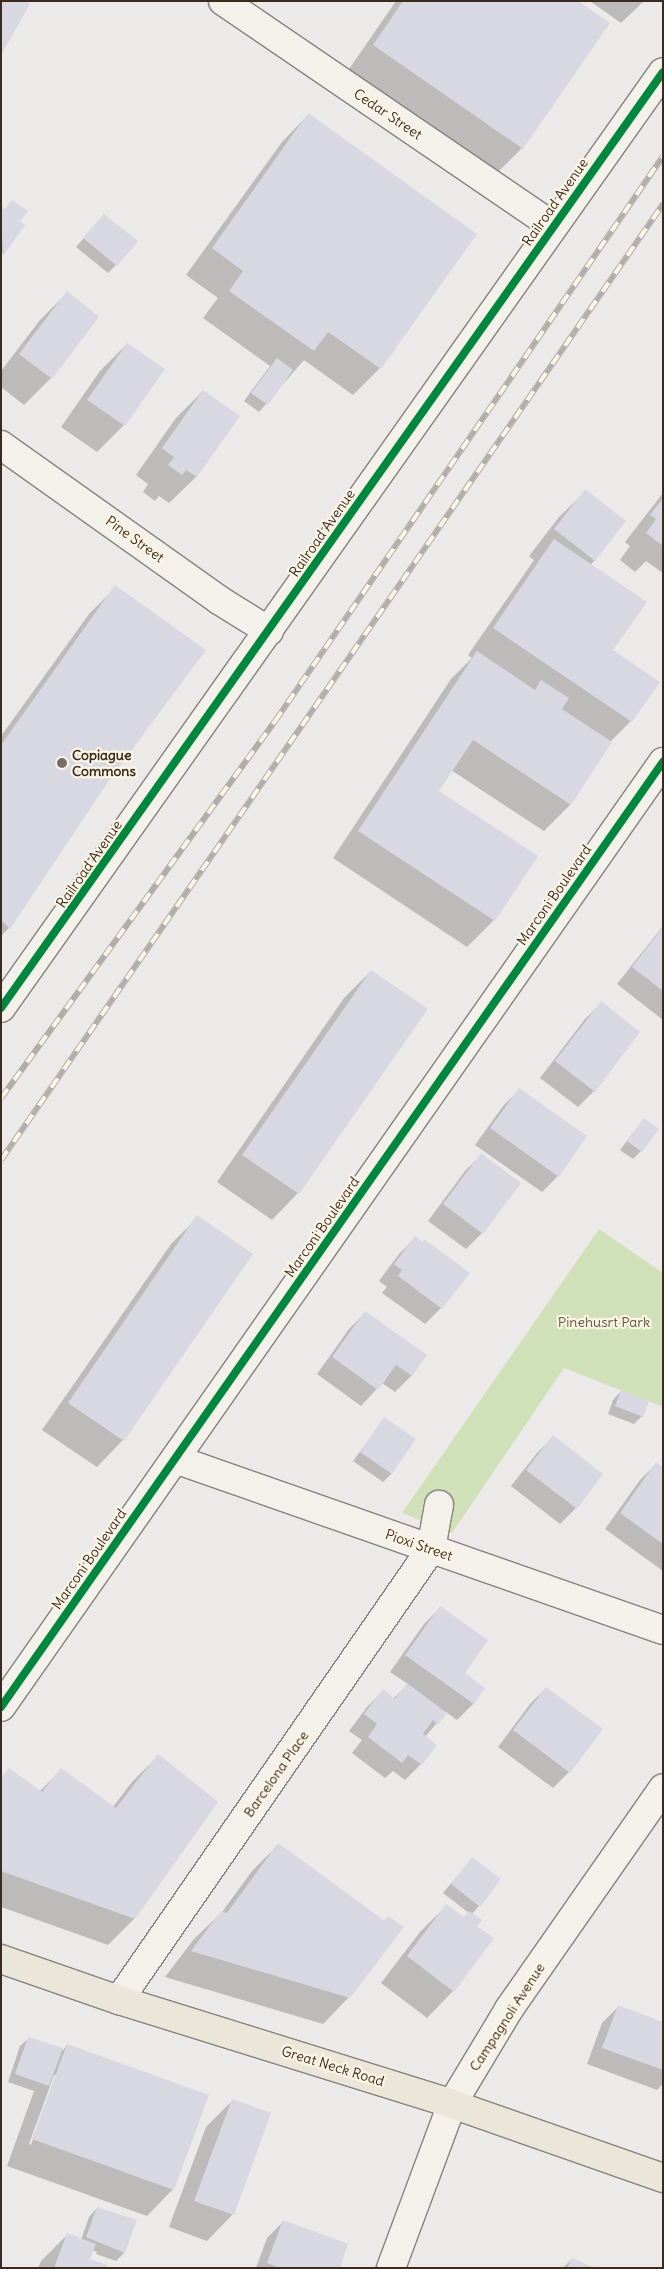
<!DOCTYPE html>
<style>
body{margin:0}
#map{position:relative;width:664px;height:2269px;overflow:hidden;background:#eceae8;font-family:Delius,sans-serif}
div>[style]{position:absolute}
[style*='--x']{left:calc(var(--x)*1px);top:calc(var(--y)*1px);width:calc(var(--w)*1px);rotate:calc(var(--a)*1deg)}
.green>*{inset:0;background:#d0e1b9}
.shadow>*{inset:0;background:#0003}
.building>*{inset:0;background:#d7d8e1}
.roads{filter:drop-shadow(1px 0 #86827e) drop-shadow(-1px 0 #86827e) drop-shadow(0 1px #86827e) drop-shadow(0 -1px #86827e)}
.minor>*{height:28px;margin:-14px;padding:0 14px;transform-origin:14px;border-radius:14px;background:#f4f1eb}
.major>*{height:28px;margin:-14px;padding:0 14px;transform-origin:14px;border-radius:14px;background:#ebe5da}
.rail>*{height:5.5px;margin-top:-2.75px;transform-origin:0;background:repeating-linear-gradient(90deg,#fcf5e5 0 11px,#b1aea8 0 22px);box-sizing:border-box;border-block:1px solid #b1aea8}
.cycleway>*{height:8px;margin:-4px;padding:0 4px;transform-origin:4px;border-radius:4px;background:#00873e}
.dots>*{width:14px;height:14px;translate:-50% -50%;box-sizing:border-box;border:2px solid #fcf5e5;border-radius:50%}
span{translate:-50% -50%;white-space:nowrap;text-align:center;line-height:1.15;-webkit-text-stroke:4.5px #fcf5e5;paint-order:stroke}
.street-label{font-size:14px;color:#3b2a1e}
.poi-label{font-size:14px;color:#3b2a1e;font-weight:700}
.left{translate:0 -50%;text-align:left}
.park-label{font-size:14px;color:#5b563b}
.frame{position:absolute;inset:0;border:2px solid #3b2a1e;pointer-events:none}
</style>
<div id="map">
<div class="green">
<div style="clip-path:polygon(599px 1229px,663px 1273px,663px 1407px,564px 1368px,452px 1533px,402px 1513px)"></div>
</div>
<div class="shadow">
<div style="clip-path:polygon(396px 1px,576px 1px,522px 148px,496px 174px,347px 72px)"></div>
<div style="clip-path:polygon(590px 1px,644px 1px,621px 23px)"></div>
<div style="clip-path:polygon(308px 115px,475px 234px,380px 368px,353px 395px,304px 360px,259px 412px,244px 401px,270px 366px,203px 318px,218px 298px,186px 275px,282px 142px)"></div>
<div style="clip-path:polygon(1px 208px,24px 225px,1px 255px)"></div>
<div style="clip-path:polygon(96px 224px,116px 265px,108px 273px,76px 247px)"></div>
<div style="clip-path:polygon(67px 293px,98px 317px,51px 378px,24px 405px,1px 387px,1px 371px,40px 320px)"></div>
<div style="clip-path:polygon(127px 344px,163px 369px,124px 425px,97px 452px,61px 427px,100px 371px)"></div>
<div style="clip-path:polygon(203px 391px,239px 416px,196px 477px,169px 503px,159px 496px,155px 501px,143px 492px,148px 484px,136px 475px,176px 418px)"></div>
<div style="clip-path:polygon(586px 491px,595px 560px,590px 565px,631px 721px,610px 742px,570px 805px,544px 831px,451px 770px,438px 791px,536px 857px,494px 920px,467px 947px,333px 858px,451px 679px,472px 658px,468px 655px,534px 560px,529px 556px,559px 517px)"></div>
<div style="clip-path:polygon(663px 493px,663px 573px,646px 561px,635px 572px,620px 560px,630px 546px,625px 542px)"></div>
<div style="clip-path:polygon(116px 587px,107px 781px,9px 928px,1px 936px,1px 736px,89px 614px)"></div>
<div style="clip-path:polygon(663px 926px,663px 1020px,617px 984px)"></div>
<div style="clip-path:polygon(371px 971px,298px 1193px,272px 1220px,217px 1182px,344px 998px)"></div>
<div style="clip-path:polygon(601px 1003px,594px 1091px,578px 1107px,540px 1078px,585px 1019px)"></div>
<div style="clip-path:polygon(519px 1090px,558px 1176px,542px 1192px,475px 1145px,503px 1106px)"></div>
<div style="clip-path:polygon(644px 1119px,641px 1151px,633px 1159px,620px 1150px)"></div>
<div style="clip-path:polygon(481px 1155px,482px 1233px,466px 1249px,428px 1221px,465px 1171px)"></div>
<div style="clip-path:polygon(198px 1217px,252px 1254px,123px 1440px,97px 1467px,42px 1430px,171px 1244px)"></div>
<div style="clip-path:polygon(415px 1238px,422px 1243px,424px 1241px,441px 1308px,425px 1324px,382px 1293px,387px 1287px,379px 1281px,399px 1254px)"></div>
<div style="clip-path:polygon(365px 1313px,425px 1355px,411px 1376px,395px 1392px,382px 1383px,361px 1406px,317px 1374px,349px 1329px)"></div>
<div style="clip-path:polygon(621px 1391px,642px 1416px,634px 1424px,608px 1414px,613px 1400px)"></div>
<div style="clip-path:polygon(384px 1419px,414px 1439px,391px 1474px,383px 1482px,353px 1461px)"></div>
<div style="clip-path:polygon(553px 1437px,576px 1508px,560px 1524px,511px 1486px,537px 1453px)"></div>
<div style="clip-path:polygon(656px 1464px,663px 1469px,663px 1571px,605px 1529px,640px 1480px)"></div>
<div style="clip-path:polygon(440px 1608px,463px 1673px,484px 1688px,473px 1704px,457px 1720px,446px 1712px,425px 1737px,421px 1764px,405px 1780px,393px 1771px,385px 1778px,352px 1753px,362px 1740px,349px 1731px,367px 1707px,383px 1691px,393px 1699px,408px 1684px,390px 1672px,424px 1624px)"></div>
<div style="clip-path:polygon(546px 1688px,569px 1772px,553px 1788px,498px 1747px,530px 1704px)"></div>
<div style="clip-path:polygon(158px 1756px,134px 1919px,108px 1945px,1px 1907px,1px 1778px,9px 1770px,39px 1792px,61px 1770px,113px 1807px,132px 1782px)"></div>
<div style="clip-path:polygon(278px 1845px,384px 1922px,388px 1917px,349px 1997px,323px 2024px,165px 1977px,194px 1939px,222px 1912px,252px 1871px)"></div>
<div style="clip-path:polygon(472px 1859px,479px 1906px,472px 1914px,476px 1926px,453px 1991px,427px 2018px,381px 1983px,420px 1932px,446px 1906px,463px 1918px,469px 1913px,443px 1893px)"></div>
<div style="clip-path:polygon(618px 2007px,663px 2023px,663px 2084px,657px 2090px,587px 2064px,602px 2023px)"></div>
<div style="clip-path:polygon(evenodd,29px 2038px,63px 2050px,67px 2045px,173px 2189px,147px 2216px,7px 2166px,34px 2091px,8px 2082px,20px 2046px,29px 2038px,54px 2075px,57px 2075px,31px 2145px,29px 2144px,54px 2075px)"></div>
<div style="clip-path:polygon(232px 2101px,233px 2214px,207px 2241px,169px 2227px,206px 2127px)"></div>
<div style="clip-path:polygon(97px 2208px,135px 2221px,124px 2253px,116px 2261px,96px 2254px,97px 2252px,92px 2250px,89px 2260px,104px 2268px,38px 2268px,41px 2261px,67px 2235px,81px 2240px,89px 2217px)"></div>
<div style="clip-path:polygon(283px 2222px,338px 2268px,256px 2268px,267px 2238px)"></div>
<div style="clip-path:polygon(572px 2259px,592px 2268px,563px 2268px)"></div>
</div>
<div class="building">
<div style="clip-path:polygon(1px 1px,25px 1px,30px 4px,1px 55px)"></div>
<div style="clip-path:polygon(403px 1px,578px 1px,610px 23px,523px 149px,373px 45px)"></div>
<div style="clip-path:polygon(308px 113px,477px 234px,381px 369px,328px 332px,314px 351px,229px 291px,243px 271px,212px 248px)"></div>
<div style="clip-path:polygon(12px 200px,28px 211px,20px 221px,25px 225px,3px 256px,1px 207px,5px 209px)"></div>
<div style="clip-path:polygon(104px 214px,138px 241px,117px 266px,83px 238px)"></div>
<div style="clip-path:polygon(67px 291px,99px 317px,52px 379px,19px 354px)"></div>
<div style="clip-path:polygon(127px 343px,165px 369px,125px 426px,87px 400px)"></div>
<div style="clip-path:polygon(277px 358px,293px 370px,268px 405px,251px 393px)"></div>
<div style="clip-path:polygon(203px 390px,240px 416px,197px 477px,186px 470px,182px 475px,168px 465px,174px 457px,162px 448px)"></div>
<div style="clip-path:polygon(585px 489px,626px 521px,595px 561px,554px 529px)"></div>
<div style="clip-path:polygon(663px 498px,663px 546px,646px 533px,656px 519px,650px 515px)"></div>
<div style="clip-path:polygon(554px 539px,647px 602px,613px 650px,660px 682px,632px 722px,493px 628px)"></div>
<div style="clip-path:polygon(115px 585px,206px 650px,108px 782px,10px 929px,1px 920px,1px 745px)"></div>
<div style="clip-path:polygon(477px 651px,535px 690px,541px 680px,569px 698px,562px 709px,612px 742px,571px 805px,473px 740px,439px 791px,538px 856px,495px 921px,358px 831px)"></div>
<div style="clip-path:polygon(663px 927px,663px 991px,632px 967px)"></div>
<div style="clip-path:polygon(371px 970px,428px 1009px,299px 1194px,242px 1155px)"></div>
<div style="clip-path:polygon(601px 1001px,640px 1032px,595px 1092px,555px 1061px)"></div>
<div style="clip-path:polygon(519px 1088px,587px 1136px,559px 1177px,490px 1128px)"></div>
<div style="clip-path:polygon(644px 1118px,659px 1129px,642px 1152px,627px 1141px)"></div>
<div style="clip-path:polygon(481px 1153px,521px 1183px,483px 1234px,443px 1204px)"></div>
<div style="clip-path:polygon(197px 1215px,253px 1254px,124px 1441px,68px 1403px)"></div>
<div style="clip-path:polygon(415px 1236px,423px 1242px,424px 1239px,470px 1273px,442px 1309px,398px 1276px,402px 1270px,394px 1264px)"></div>
<div style="clip-path:polygon(365px 1311px,427px 1355px,412px 1376px,396px 1365px,378px 1390px,332px 1357px)"></div>
<div style="clip-path:polygon(621px 1390px,649px 1401px,643px 1417px,615px 1406px)"></div>
<div style="clip-path:polygon(384px 1417px,416px 1439px,392px 1474px,360px 1452px)"></div>
<div style="clip-path:polygon(553px 1435px,603px 1474px,577px 1509px,526px 1470px)"></div>
<div style="clip-path:polygon(656px 1462px,663px 1467px,663px 1544px,620px 1513px)"></div>
<div style="clip-path:polygon(440px 1606px,488px 1640px,465px 1673px,485px 1688px,474px 1704px,405px 1655px)"></div>
<div style="clip-path:polygon(407px 1683px,447px 1713px,438px 1725px,433px 1720px,423px 1734px,437px 1745px,422px 1765px,408px 1755px,402px 1763px,368px 1737px,377px 1724px,364px 1714px,383px 1689px,395px 1699px)"></div>
<div style="clip-path:polygon(546px 1687px,603px 1729px,570px 1773px,513px 1730px)"></div>
<div style="clip-path:polygon(158px 1754px,218px 1802px,135px 1919px,1px 1871px,1px 1778px,9px 1768px,42px 1792px,61px 1768px,116px 1808px)"></div>
<div style="clip-path:polygon(278px 1843px,385px 1921px,388px 1916px,404px 1927px,350px 1998px,191px 1951px,221px 1911px,227px 1913px)"></div>
<div style="clip-path:polygon(472px 1857px,501px 1879px,480px 1907px,451px 1884px)"></div>
<div style="clip-path:polygon(446px 1904px,464px 1917px,469px 1911px,482px 1920px,477px 1926px,494px 1938px,454px 1992px,407px 1956px)"></div>
<div style="clip-path:polygon(618px 2005px,663px 2022px,663px 2070px,602px 2048px)"></div>
<div style="clip-path:polygon(28px 2037px,63px 2048px,49px 2086px,15px 2074px)"></div>
<div style="clip-path:polygon(67px 2044px,209px 2095px,174px 2190px,32px 2139px)"></div>
<div style="clip-path:polygon(232px 2099px,271px 2113px,234px 2215px,194px 2201px)"></div>
<div style="clip-path:polygon(97px 2207px,137px 2220px,125px 2253px,86px 2237px)"></div>
<div style="clip-path:polygon(283px 2220px,348px 2244px,340px 2268px,280px 2268px,267px 2263px)"></div>
<div style="clip-path:polygon(67px 2233px,96px 2244px,90px 2259px,107px 2265px,106px 2268px,54px 2268px)"></div>
<div style="clip-path:polygon(572px 2258px,595px 2268px,567px 2268px)"></div>
</div>
<div class="roads">
<div class="minor">
<div style="--x:223;--y:1;--w:399;--a:34.3"></div>
<div style="--x:1;--y:445;--w:267;--a:35.4"></div>
<div style="--x:219;--y:600;--w:59;--a:31.8"></div>
<div style="--x:1;--y:1008;--w:1146;--a:-54.73"></div>
<div style="--x:175;--y:1459;--w:517;--a:19.31"></div>
<div style="--x:1;--y:1707;--w:1154;--a:-54.99"></div>
<div style="--x:119;--y:2000;--w:548;--a:-55.32"></div>
<div style="--x:431;--y:1549;--w:45;--a:-79.7"></div>
<div style="--x:391;--y:2268;--w:175;--a:-69.6"></div>
<div style="--x:452;--y:2104;--w:111;--a:-59"></div>
<div style="--x:509;--y:2009;--w:269;--a:-55.1"></div>
</div>
<div class="major">
<div style="--x:1;--y:1959;--w:125;--a:19.2"></div>
<div style="--x:119;--y:2000;--w:349;--a:17.3"></div>
<div style="--x:452;--y:2104;--w:224;--a:19.3"></div>
</div>
</div>
<div class="rail">
<div style="--x:1;--y:1098;--w:466;--a:-54"></div>
<div style="--x:275;--y:721;--w:685;--a:-55.52"></div>
<div style="--x:1;--y:1160;--w:1163;--a:-55.3"></div>
</div>
<div class="cycleway">
<div style="--x:1;--y:1008;--w:1146;--a:-54.73"></div>
<div style="--x:1;--y:1707;--w:1154;--a:-54.99"></div>
</div>
<div class="dots">
<div style="left:62px;top:763px;background:#796d65"></div>
</div>
<div class="street-label">
<span style="left:388px;top:114px;rotate:34deg">Cedar Street</span>
<span style="left:555px;top:202px;rotate:-55deg">Railroad Avenue</span>
<span style="left:322px;top:533px;rotate:-55deg">Railroad Avenue</span>
<span style="left:135px;top:539px;rotate:36deg">Pine Street</span>
<span style="left:89px;top:864px;rotate:-55deg">Railroad Avenue</span>
<span style="left:554px;top:895px;rotate:-55deg">Marconi Boulevard</span>
<span style="left:322px;top:1227px;rotate:-55deg">Marconi Boulevard</span>
<span style="left:419px;top:1545px;rotate:19deg">Pioxi Street</span>
<span style="left:89px;top:1559px;rotate:-55deg">Marconi Boulevard</span>
<span style="left:276px;top:1774px;rotate:-55deg">Barcelona Place</span>
<span style="left:507px;top:2017px;rotate:-57deg">Campagnoli Avenue</span>
<span style="left:333px;top:2066px;rotate:17deg">Great Neck Road</span>
</div>
<div class="poi-label">
<span class="left" style="left:72px;top:763px">Copiague<br>Commons</span>
</div>
<div class="park-label">
<span style="left:604px;top:1322px">Pinehusrt Park</span>
</div>
<div class="frame"></div>
</div>
